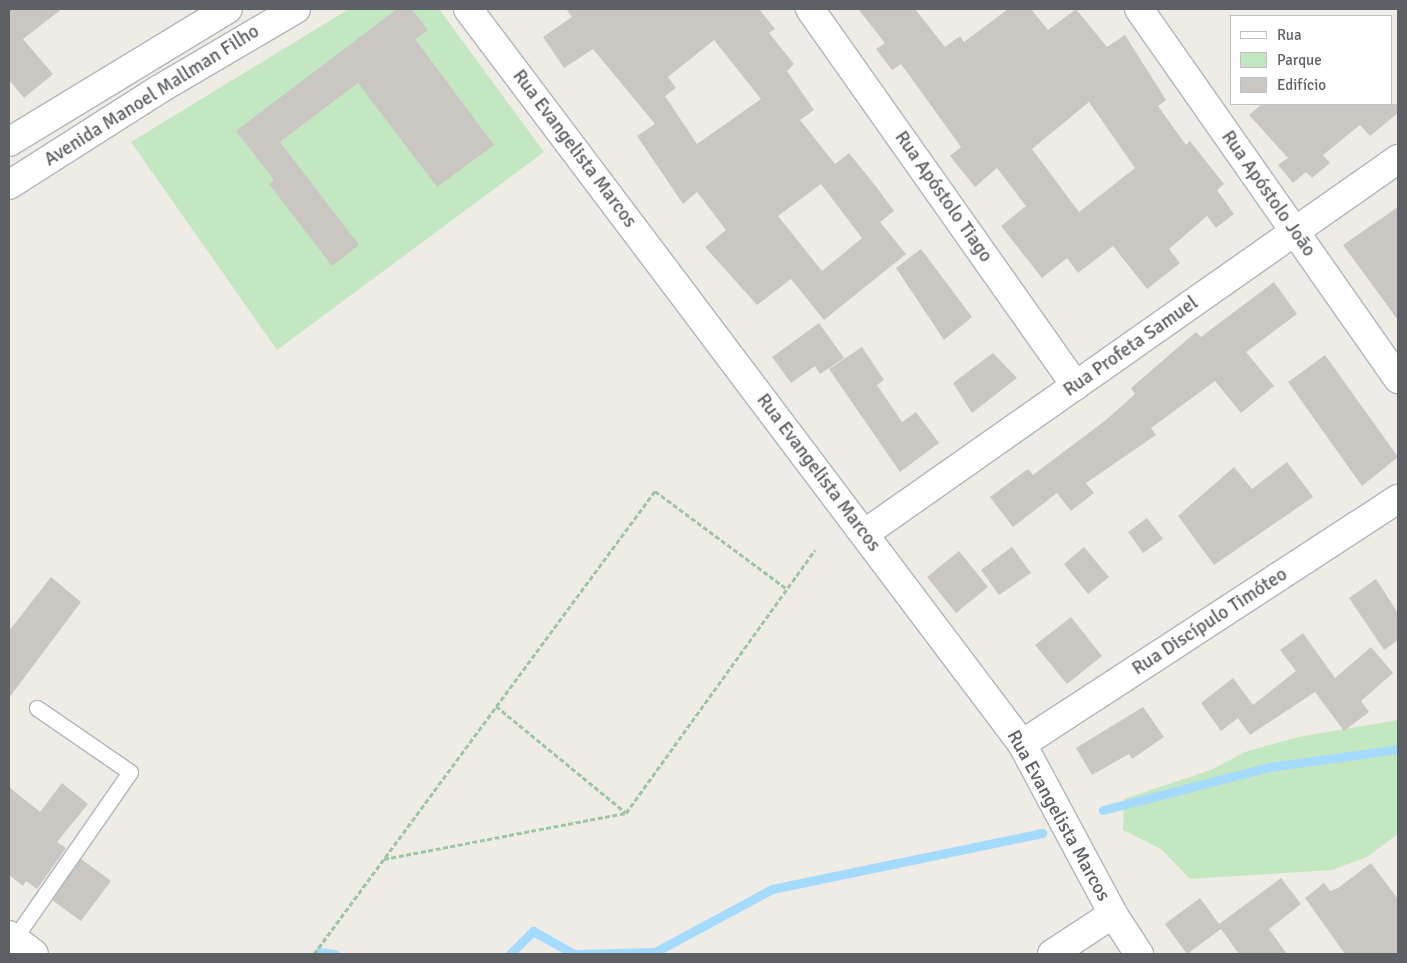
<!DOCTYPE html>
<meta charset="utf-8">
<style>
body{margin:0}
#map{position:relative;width:1407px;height:963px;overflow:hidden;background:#efece5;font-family:Signika,sans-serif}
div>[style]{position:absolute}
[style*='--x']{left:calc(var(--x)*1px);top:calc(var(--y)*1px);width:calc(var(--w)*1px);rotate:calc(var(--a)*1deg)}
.green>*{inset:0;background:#c2e7c1}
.stream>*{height:9px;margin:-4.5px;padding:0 4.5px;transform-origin:4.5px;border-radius:4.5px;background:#a5daff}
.building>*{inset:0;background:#cac7c2}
.path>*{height:3px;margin-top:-1.5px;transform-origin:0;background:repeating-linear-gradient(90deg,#9ac7a6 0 5px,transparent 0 7.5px)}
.roads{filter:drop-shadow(1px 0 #b2b6ba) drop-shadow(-1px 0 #b2b6ba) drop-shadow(0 1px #b2b6ba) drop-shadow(0 -1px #b2b6ba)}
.lane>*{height:15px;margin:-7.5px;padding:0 7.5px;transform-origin:7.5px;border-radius:7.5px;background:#fff}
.street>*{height:28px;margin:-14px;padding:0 14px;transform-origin:14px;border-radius:14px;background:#fff}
.secondary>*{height:28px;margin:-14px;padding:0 14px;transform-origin:14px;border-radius:14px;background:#fff}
span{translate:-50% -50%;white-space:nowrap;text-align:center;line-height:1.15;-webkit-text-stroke:4px #fff;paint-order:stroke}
.street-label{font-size:19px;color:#5d6165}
.frame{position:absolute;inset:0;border:10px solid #5d6165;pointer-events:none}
.legend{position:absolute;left:1230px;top:15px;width:162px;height:90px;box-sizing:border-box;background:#fff;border:1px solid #bec0c1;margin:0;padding:6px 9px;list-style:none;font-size:15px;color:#5d6165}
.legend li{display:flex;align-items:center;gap:10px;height:25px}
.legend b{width:25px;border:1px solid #bec0c1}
</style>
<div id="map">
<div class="green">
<div style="clip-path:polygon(349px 9px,439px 9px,544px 152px,277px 350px,131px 142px)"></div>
<div style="clip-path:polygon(1398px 720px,1398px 834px,1367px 857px,1332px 870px,1190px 879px,1161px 849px,1123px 830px,1124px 799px,1211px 770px,1245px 752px,1298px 737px)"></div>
</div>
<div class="stream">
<div style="--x:1103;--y:810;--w:171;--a:-14.5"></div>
<div style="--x:1269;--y:767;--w:130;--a:-7.9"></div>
<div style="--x:319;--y:952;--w:16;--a:7"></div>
<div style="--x:510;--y:954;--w:33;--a:-45"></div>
<div style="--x:533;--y:931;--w:47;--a:29.3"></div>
<div style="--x:574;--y:954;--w:81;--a:-1.4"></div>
<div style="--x:655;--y:952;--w:133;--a:-28.3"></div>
<div style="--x:772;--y:889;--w:276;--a:-11.7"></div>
</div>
<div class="building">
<div style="clip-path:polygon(9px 9px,62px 9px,23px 39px,53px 74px,24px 98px,9px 80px)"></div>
<div style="clip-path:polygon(397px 9px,412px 9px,428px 30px,415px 39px,494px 145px,437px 187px,358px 83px,280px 142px,359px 245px,332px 266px,269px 184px,274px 180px,236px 131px)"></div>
<div style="clip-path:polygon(evenodd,566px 9px,759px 9px,775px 29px,769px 33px,794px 64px,787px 71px,814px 110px,800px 120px,835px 164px,849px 153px,878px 189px,894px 211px,880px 222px,906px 254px,824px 320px,791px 279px,757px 305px,705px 247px,726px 230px,697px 192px,683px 204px,637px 136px,655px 124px,593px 49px,564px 68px,543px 37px,572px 17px,566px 9px,714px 40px,761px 99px,697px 144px,665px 96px,676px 88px,668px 77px,714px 40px,566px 9px,821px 184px,862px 238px,822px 271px,778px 216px,821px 184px)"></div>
<div style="clip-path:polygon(evenodd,858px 9px,915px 9px,945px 47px,960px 36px,964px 42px,1008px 9px,1031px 9px,1048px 30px,1076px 9px,1107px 47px,1125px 35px,1166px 100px,1158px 106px,1186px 145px,1190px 141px,1224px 184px,1217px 190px,1234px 214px,1216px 228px,1207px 216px,1169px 249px,1180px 263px,1147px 289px,1113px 246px,1078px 273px,1067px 258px,1042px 278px,1001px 226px,1026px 206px,997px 168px,975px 187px,950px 156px,961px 147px,901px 64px,892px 70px,876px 49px,885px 43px,858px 9px,1089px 102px,1135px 168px,1079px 212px,1032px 149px,1089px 102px)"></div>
<div style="clip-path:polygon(1262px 104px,1398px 104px,1398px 113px,1370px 136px,1360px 125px,1323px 155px,1330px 163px,1312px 178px,1306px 172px,1293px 183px,1278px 165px,1288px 158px,1249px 115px)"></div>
<div style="clip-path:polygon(1398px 207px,1398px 320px,1343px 245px)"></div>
<div style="clip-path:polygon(921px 249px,972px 317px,944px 340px,896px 268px)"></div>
<div style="clip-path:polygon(1274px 282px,1297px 314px,1246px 352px,1274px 386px,1241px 413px,1215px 381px,1151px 428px,1156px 435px,1086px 483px,1094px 493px,1071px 511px,1057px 493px,1013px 527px,990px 497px,1028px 469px,1033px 475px,1106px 420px,1135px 394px,1131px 388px,1196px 332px,1201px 337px)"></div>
<div style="clip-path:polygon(819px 323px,844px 358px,820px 374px,815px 366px,791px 383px,772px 357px)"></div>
<div style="clip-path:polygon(862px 347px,884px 380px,877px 385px,902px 422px,916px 412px,939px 443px,900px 472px,829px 369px)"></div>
<div style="clip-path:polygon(993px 353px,1017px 378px,972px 413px,953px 383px)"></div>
<div style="clip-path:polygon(1325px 355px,1398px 457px,1362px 486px,1288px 382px)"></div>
<div style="clip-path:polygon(1287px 462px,1313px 497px,1214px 565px,1178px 516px,1234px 467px,1252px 489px)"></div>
<div style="clip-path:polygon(1147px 518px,1163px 539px,1143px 553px,1128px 532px)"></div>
<div style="clip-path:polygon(1012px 547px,1031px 573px,999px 595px,981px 570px)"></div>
<div style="clip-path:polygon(1084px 547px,1109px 577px,1088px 594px,1064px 564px)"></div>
<div style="clip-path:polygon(959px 551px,988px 587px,956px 613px,927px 577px)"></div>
<div style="clip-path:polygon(51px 577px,81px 602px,9px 698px,9px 631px)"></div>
<div style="clip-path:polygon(1376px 579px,1398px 613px,1398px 640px,1384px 650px,1349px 598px)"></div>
<div style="clip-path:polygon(1071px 617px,1102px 656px,1067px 684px,1035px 645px)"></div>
<div style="clip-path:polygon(1303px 633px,1335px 678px,1371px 647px,1393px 673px,1361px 701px,1369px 712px,1344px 731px,1315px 692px,1250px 735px,1238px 718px,1221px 731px,1201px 703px,1233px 678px,1253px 705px,1296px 671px,1280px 650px)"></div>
<div style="clip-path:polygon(1143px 707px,1164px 737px,1132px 759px,1129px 754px,1092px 775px,1076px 748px)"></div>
<div style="clip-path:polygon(62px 783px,88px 804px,57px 842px,66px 848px,37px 889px,26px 881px,23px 886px,9px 875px,9px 787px,40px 812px)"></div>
<div style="clip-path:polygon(81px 859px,111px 881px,81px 921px,52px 900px)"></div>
<div style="clip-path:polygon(1371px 863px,1398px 899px,1398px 954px,1345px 954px,1305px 898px,1324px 883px,1330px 891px,1338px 888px)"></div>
<div style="clip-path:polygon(1281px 878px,1301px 904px,1269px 929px,1287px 954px,1239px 954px,1221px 929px,1187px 954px,1165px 924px,1200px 898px,1219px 924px)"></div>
</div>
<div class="path">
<div style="--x:496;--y:706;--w:167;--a:39.4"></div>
<div style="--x:384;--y:859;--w:246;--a:-10.8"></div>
<div style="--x:626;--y:813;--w:324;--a:-54.3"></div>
<div style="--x:314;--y:954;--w:575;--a:-53.63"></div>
<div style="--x:655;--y:491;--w:164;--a:36.6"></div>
</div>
<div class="roads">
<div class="lane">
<div style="--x:14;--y:939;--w:203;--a:-55.2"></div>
<div style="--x:130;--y:772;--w:113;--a:-145.5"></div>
</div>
<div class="street">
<div style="--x:468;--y:9;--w:920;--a:52.99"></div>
<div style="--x:1022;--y:744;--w:193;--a:61.8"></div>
<div style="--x:1113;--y:914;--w:48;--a:57"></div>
<div style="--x:810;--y:9;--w:461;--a:54.8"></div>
<div style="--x:1139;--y:9;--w:452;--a:55"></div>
<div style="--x:864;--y:534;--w:653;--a:-35.08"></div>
<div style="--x:1022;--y:744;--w:449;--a:-33.1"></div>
<div style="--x:1052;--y:954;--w:73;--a:-33.3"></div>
</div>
<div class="secondary">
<div style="--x:9;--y:142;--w:256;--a:-31.3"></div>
<div style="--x:9;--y:185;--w:177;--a:-32.5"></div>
<div style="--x:158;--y:90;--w:160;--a:-30.4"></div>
<div style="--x:9;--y:935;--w:31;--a:37"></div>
</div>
</div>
<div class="street-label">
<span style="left:152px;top:96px;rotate:-32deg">Avenida Manoel Mallman Filho</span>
<span style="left:574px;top:149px;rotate:53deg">Rua Evangelista Marcos</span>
<span style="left:1268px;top:194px;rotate:55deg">Rua Apóstolo João</span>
<span style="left:943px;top:197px;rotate:55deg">Rua Apóstolo Tiago</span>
<span style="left:1131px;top:347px;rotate:-35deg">Rua Profeta Samuel</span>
<span style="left:818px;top:473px;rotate:53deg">Rua Evangelista Marcos</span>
<span style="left:1210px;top:622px;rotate:-33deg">Rua Discípulo Timóteo</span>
<span style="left:1058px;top:816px;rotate:61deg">Rua Evangelista Marcos</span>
</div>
<div class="frame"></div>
<ul class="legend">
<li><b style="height:6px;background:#fff"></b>Rua</li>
<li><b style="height:14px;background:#c2e7c1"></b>Parque</li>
<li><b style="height:14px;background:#cac7c2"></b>Edifício</li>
</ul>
</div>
